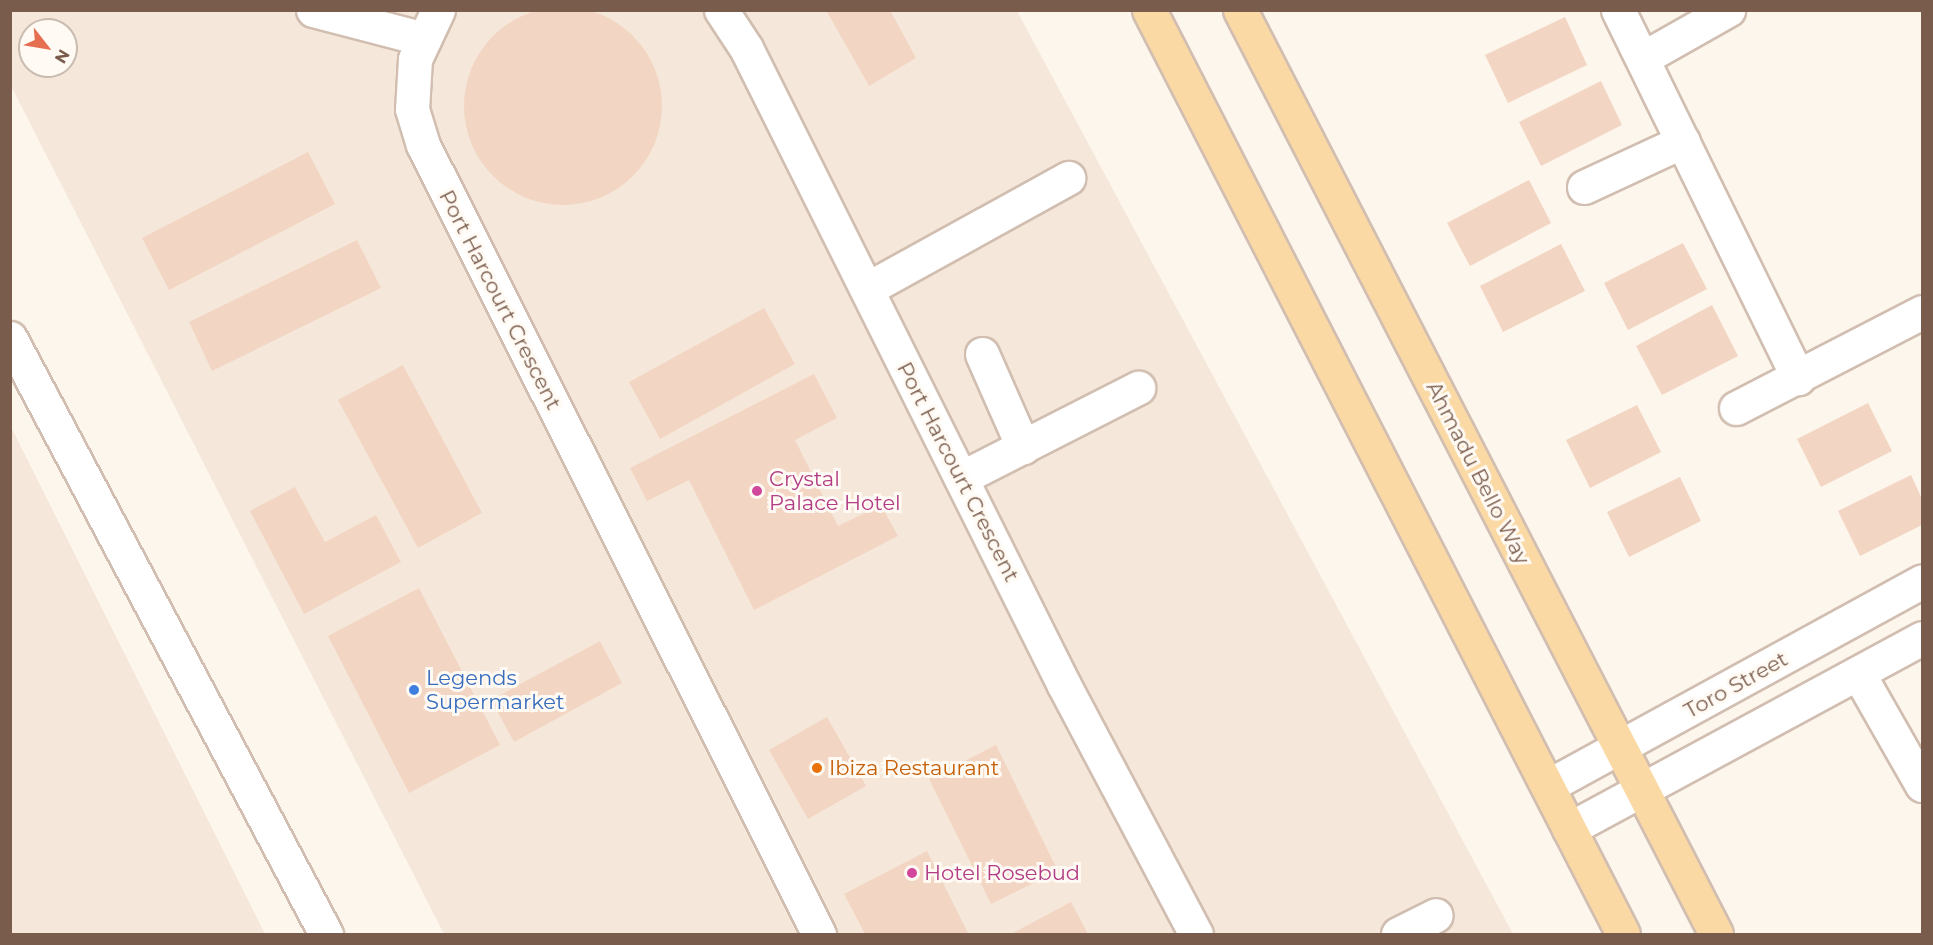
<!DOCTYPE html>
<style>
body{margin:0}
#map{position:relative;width:1933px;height:945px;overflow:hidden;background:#fdf6ec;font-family:Montserrat,sans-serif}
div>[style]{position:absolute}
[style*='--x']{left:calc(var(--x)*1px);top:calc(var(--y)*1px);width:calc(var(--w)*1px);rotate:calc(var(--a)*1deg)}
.residential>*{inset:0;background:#f5e8da}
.building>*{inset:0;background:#f3d5c3}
.round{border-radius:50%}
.roads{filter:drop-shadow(2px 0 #d1beb0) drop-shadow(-2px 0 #d1beb0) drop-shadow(0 2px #d1beb0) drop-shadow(0 -2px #d1beb0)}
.minor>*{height:33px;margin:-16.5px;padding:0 16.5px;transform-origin:16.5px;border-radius:16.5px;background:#fff}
.major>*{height:33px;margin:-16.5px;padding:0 16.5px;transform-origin:16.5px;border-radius:16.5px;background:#fbd9a5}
.dots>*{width:16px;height:16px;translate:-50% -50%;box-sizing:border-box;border:3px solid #fffaf3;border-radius:50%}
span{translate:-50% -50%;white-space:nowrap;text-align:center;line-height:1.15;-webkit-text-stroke:6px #fffaf3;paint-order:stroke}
.street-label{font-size:21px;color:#7a5c4d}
.hotel-label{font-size:21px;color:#b23c85}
.left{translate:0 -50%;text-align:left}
.shop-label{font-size:21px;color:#366cbe}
.food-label{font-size:21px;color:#c56008}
.frame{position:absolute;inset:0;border:12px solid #7a5c4d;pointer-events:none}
.north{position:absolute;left:18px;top:18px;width:60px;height:60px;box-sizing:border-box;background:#fffaf3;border:2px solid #cabbb1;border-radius:50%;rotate:121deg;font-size:16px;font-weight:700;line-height:24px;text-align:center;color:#7a5c4d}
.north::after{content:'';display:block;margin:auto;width:21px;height:27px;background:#e76f51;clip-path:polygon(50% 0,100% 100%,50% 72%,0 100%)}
</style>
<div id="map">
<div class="residential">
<div style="clip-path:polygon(evenodd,11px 11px,1017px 11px,1513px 934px,444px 934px,11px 86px,11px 11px,30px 30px,66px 30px,66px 66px,30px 66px,30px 30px)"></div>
<div style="clip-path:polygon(10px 427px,11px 427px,265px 934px,11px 934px)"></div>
</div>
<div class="building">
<div class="round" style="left:464px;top:7px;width:198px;height:198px"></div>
<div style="clip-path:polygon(826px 10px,890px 10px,916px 58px,869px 86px)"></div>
<div style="clip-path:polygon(1565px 17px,1587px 65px,1508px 103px,1485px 55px)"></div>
<div style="clip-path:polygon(1601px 81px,1622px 125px,1541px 166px,1519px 122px)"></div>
<div style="clip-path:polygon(308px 152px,335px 204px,169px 290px,142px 238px)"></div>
<div style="clip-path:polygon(1529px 180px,1551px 223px,1470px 266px,1447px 223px)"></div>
<div style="clip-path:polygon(357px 240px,381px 288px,212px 371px,189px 322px)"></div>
<div style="clip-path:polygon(1683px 243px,1707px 289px,1628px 330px,1604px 283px)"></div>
<div style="clip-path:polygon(1561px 244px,1585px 291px,1503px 332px,1480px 286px)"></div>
<div style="clip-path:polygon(1712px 305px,1738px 356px,1662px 395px,1636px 346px)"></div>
<div style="clip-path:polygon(764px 308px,795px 364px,660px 439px,629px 382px)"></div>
<div style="clip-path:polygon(403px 365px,482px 513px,418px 548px,338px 400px)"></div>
<div style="clip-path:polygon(814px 374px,837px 418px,795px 440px,838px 526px,881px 505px,898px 536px,754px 610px,689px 480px,647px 501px,630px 468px)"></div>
<div style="clip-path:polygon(1868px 403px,1892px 451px,1821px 487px,1797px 439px)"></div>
<div style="clip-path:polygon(1637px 405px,1661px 452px,1590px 488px,1566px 440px)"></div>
<div style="clip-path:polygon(1911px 475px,1922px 499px,1922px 525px,1860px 556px,1838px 511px)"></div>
<div style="clip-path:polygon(1680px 477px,1701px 521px,1629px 557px,1607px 512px)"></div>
<div style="clip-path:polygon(295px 487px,325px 542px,376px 515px,401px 562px,304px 614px,250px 511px)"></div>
<div style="clip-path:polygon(419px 588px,500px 745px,409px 793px,328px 636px)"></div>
<div style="clip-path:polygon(600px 641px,622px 683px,514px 742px,491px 700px)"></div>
<div style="clip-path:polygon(827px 717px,866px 786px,808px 819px,769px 750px)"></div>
<div style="clip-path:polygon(996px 745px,1058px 871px,991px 904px,929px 779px)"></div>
<div style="clip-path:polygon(927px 851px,968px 933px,865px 934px,844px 894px)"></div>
<div style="clip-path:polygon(1071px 902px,1088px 934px,1011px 934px)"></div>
</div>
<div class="roads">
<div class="minor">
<div style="--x:313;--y:10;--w:115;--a:14.6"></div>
<div style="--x:438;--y:10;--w:54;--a:115.1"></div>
<div style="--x:415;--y:59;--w:50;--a:93.4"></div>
<div style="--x:412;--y:109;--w:38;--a:73"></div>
<div style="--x:423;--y:145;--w:883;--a:63.35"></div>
<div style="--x:721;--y:10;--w:45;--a:56.7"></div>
<div style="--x:746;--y:48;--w:712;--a:63.47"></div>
<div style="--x:1064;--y:685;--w:282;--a:62.1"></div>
<div style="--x:1618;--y:10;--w:410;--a:63.9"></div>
<div style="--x:1643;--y:58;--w:98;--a:-29.5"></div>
<div style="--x:1584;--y:187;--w:109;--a:-24.9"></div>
<div style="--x:867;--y:289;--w:230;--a:-28.9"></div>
<div style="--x:10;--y:338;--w:675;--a:62.07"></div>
<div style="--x:982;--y:354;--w:102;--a:66.2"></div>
<div style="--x:1736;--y:408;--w:209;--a:-27.3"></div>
<div style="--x:961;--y:478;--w:199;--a:-27"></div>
<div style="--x:1858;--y:673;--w:129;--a:60.3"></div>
<div style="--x:1548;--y:786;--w:426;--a:-28.7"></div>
<div style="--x:1569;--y:829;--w:401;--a:-28.4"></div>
<div style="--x:1398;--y:934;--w:42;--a:-26.6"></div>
</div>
<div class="major">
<div style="--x:1149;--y:10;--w:1038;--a:62.84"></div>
<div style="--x:1240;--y:10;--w:1039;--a:62.74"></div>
</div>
</div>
<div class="dots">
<div style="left:757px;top:491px;background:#d1479c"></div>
<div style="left:414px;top:690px;background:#3f7fe0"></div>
<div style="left:817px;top:768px;background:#e8710a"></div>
<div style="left:912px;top:873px;background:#d1479c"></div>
</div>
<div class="street-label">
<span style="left:500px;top:300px;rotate:63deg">Port Harcourt Crescent</span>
<span style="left:958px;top:472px;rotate:63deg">Port Harcourt Crescent</span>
<span style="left:1478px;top:473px;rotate:63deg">Ahmadu Bello Way</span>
<span style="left:1736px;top:685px;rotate:-29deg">Toro Street</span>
</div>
<div class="hotel-label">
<span class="left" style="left:769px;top:491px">Crystal<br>Palace Hotel</span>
<span class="left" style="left:924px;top:873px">Hotel Rosebud</span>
</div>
<div class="shop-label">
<span class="left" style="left:426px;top:690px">Legends<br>Supermarket</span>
</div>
<div class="food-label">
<span class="left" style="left:829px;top:768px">Ibiza Restaurant</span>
</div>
<div class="frame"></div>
<div class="north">N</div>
</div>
